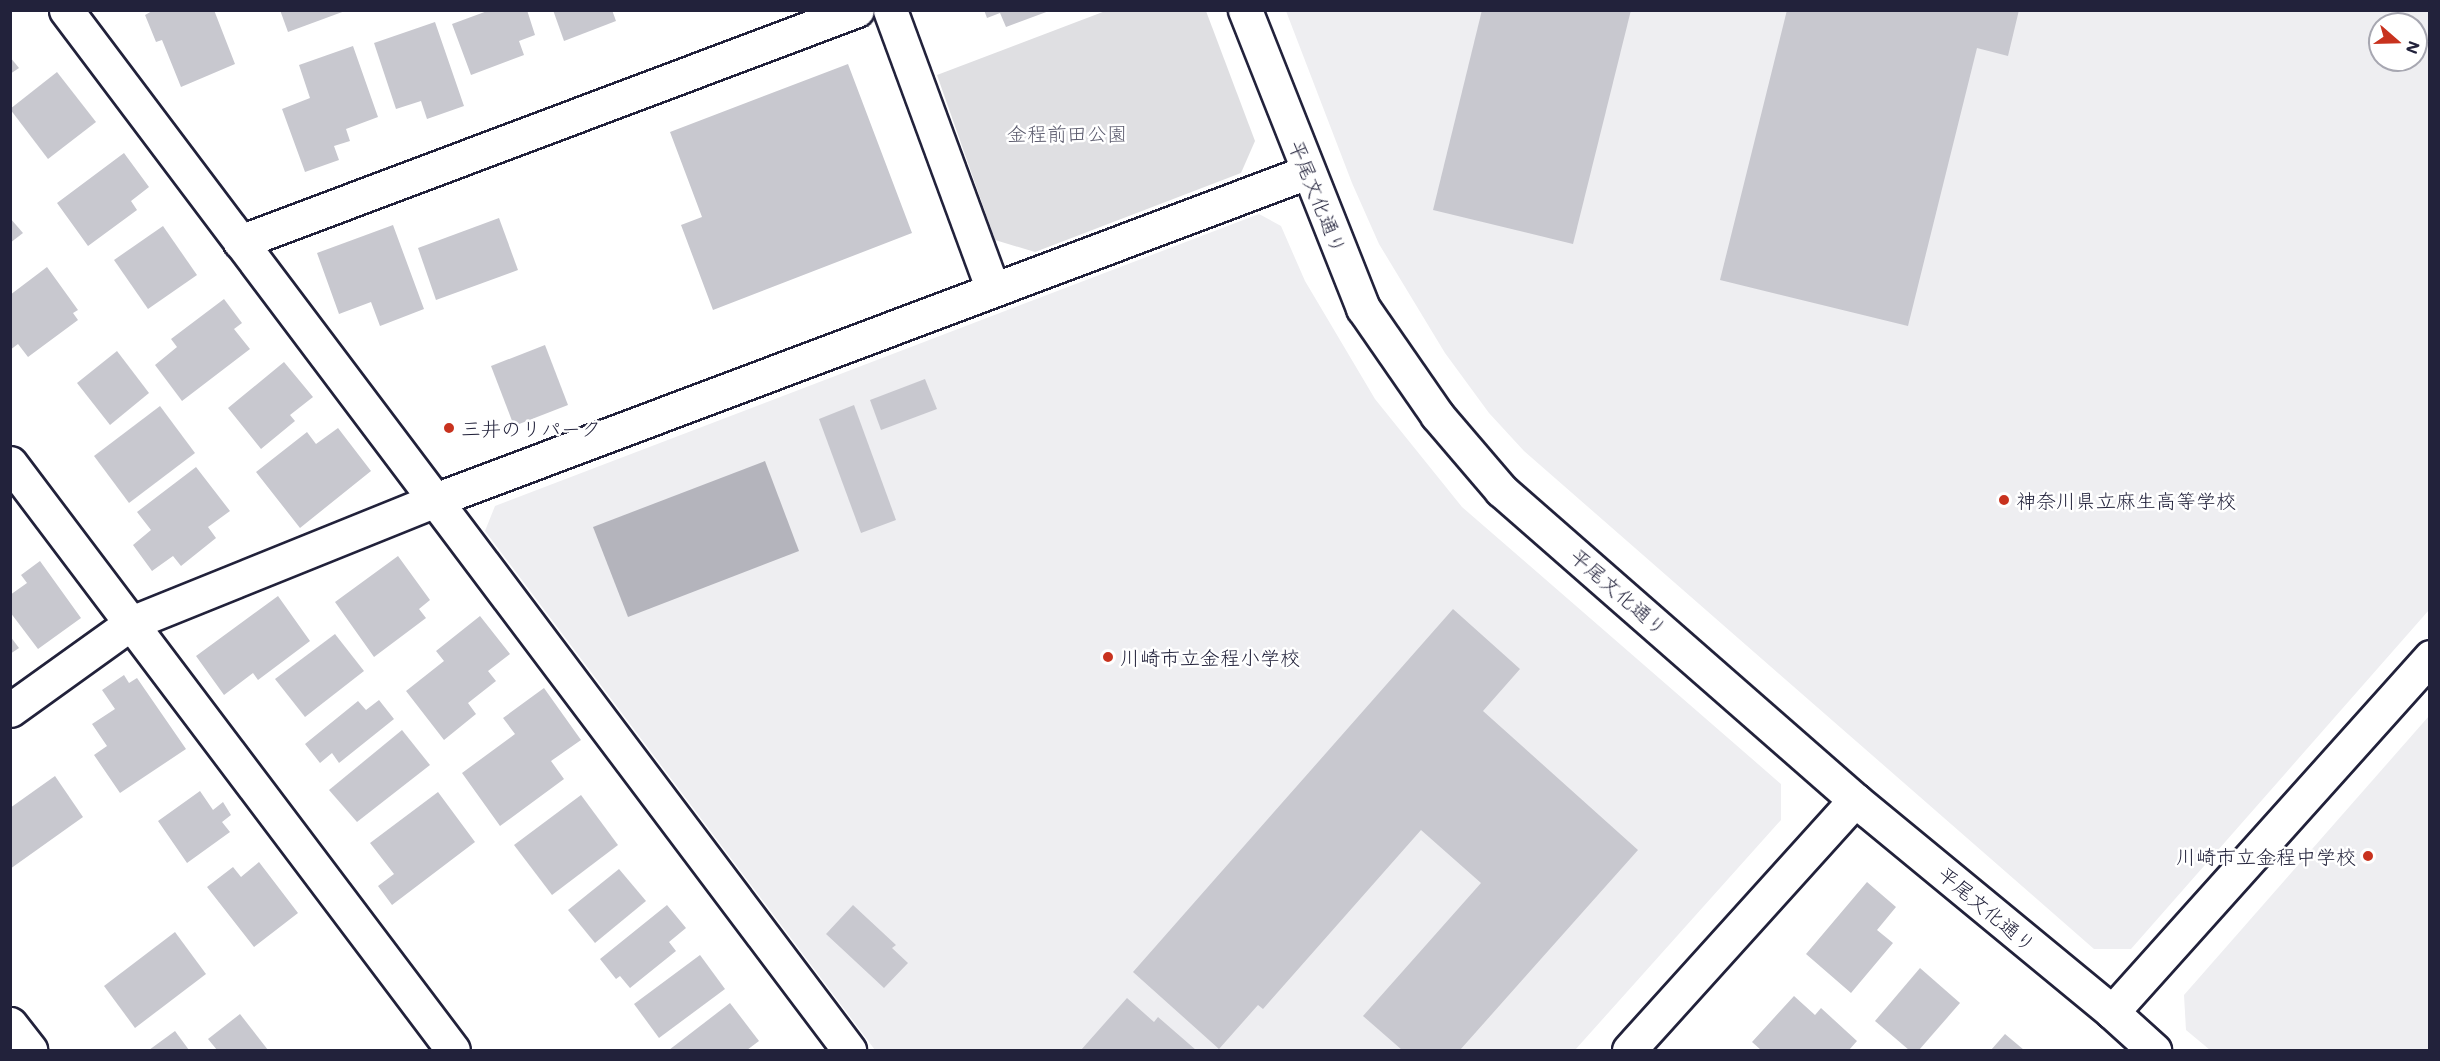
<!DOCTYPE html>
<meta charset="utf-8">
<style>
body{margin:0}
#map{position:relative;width:2440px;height:1061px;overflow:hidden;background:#fff;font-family:Mali,"Klee One",sans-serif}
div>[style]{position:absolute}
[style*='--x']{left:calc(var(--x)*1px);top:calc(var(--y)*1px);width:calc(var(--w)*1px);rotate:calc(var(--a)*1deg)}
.built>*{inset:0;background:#eeeef1}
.green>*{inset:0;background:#dfdfe2}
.water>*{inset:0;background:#b4b4bc}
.building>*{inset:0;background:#c8c8cf}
.roads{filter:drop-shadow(2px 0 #22223b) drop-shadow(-2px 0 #22223b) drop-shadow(0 2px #22223b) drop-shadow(0 -2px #22223b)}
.street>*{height:33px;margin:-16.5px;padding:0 16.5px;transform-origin:16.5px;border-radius:16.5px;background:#fff}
.secondary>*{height:33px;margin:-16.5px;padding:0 16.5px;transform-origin:16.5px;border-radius:16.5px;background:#fff}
.dots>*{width:16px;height:16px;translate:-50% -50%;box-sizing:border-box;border:3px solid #fff;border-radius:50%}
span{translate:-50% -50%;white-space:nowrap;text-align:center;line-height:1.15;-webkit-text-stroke:5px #fff;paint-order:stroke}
.park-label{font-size:20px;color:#5b5b6d}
.street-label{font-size:20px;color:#22223b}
.poi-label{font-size:20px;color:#22223b}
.left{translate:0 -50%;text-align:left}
.right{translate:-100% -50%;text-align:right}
.frame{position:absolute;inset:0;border:12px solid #22223b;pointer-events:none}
.north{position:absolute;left:2368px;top:12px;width:60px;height:60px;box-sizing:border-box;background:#fff;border:2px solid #a7a7b1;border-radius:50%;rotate:110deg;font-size:16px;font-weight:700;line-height:24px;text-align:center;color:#22223b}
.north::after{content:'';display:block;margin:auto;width:21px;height:27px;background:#c8321e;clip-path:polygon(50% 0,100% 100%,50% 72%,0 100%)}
</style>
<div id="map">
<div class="built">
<div style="clip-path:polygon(evenodd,1286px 11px,2429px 11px,2429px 610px,2131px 949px,2094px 949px,1524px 451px,1489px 413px,1445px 353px,1379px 244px,1352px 183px,1286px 11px,2380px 24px,2416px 24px,2416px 60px,2380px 60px,2380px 24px)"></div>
<div style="clip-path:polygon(1259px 214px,1281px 226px,1305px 281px,1375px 399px,1462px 507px,1781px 784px,1781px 820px,1575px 1050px,875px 1050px,485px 531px,495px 506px)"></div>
<div style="clip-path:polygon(2429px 716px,2429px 1050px,2210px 1050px,2186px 1030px,2184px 995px)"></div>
</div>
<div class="green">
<div style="clip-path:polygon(1108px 10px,1206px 11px,1255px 141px,1241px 173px,1035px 252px,995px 240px,937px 75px)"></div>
</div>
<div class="water">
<div style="clip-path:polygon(765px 461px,799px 551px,628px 617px,593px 527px)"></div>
</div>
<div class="building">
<div style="clip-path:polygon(154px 10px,214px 10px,235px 64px,181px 87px,162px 40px,156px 42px,145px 15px)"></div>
<div style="clip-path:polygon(280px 10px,345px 10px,345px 11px,288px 32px)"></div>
<div style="clip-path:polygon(490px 10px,527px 10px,535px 35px,519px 41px,524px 55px,471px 75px,452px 24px)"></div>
<div style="clip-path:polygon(553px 10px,612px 10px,616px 21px,564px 41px)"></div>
<div style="clip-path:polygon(984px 10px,1049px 10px,1049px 11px,1006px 27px,1000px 13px,987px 18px)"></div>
<div style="clip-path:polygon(1482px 10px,1631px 10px,1573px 244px,1433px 210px)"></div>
<div style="clip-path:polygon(1787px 10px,2019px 10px,2008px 56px,1977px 48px,1908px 326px,1720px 280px)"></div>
<div style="clip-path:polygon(435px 22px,464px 106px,427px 119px,421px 101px,396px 109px,374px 43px)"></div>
<div style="clip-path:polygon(353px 46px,378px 117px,346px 129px,350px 141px,334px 146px,339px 160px,305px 172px,282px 109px,310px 98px,299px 65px)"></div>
<div style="clip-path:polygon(10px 57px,19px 68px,10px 74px)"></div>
<div style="clip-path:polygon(848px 64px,912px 233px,713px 310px,681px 225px,702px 217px,670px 132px)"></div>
<div style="clip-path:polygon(57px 72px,96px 122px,48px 159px,10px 109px)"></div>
<div style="clip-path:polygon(124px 153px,149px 187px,131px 201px,137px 210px,88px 246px,57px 203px)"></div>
<div style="clip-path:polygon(10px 218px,23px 233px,10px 243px)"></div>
<div style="clip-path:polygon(499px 218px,518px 270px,436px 300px,418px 248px)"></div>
<div style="clip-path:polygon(393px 225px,424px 309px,380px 326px,371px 302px,339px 314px,317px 253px)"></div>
<div style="clip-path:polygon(163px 226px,197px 275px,148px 309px,114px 260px)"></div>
<div style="clip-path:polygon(47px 267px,78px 310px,73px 313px,78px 320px,28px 357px,18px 344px,10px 350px,10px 295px)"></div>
<div style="clip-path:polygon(224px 299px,242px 323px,234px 329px,250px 349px,182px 401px,155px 365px,177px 347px,171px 339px)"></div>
<div style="clip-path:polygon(545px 345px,568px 405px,514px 426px,491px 366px)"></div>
<div style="clip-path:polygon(117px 351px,149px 393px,110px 425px,77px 383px)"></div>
<div style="clip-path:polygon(284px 362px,313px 397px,290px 415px,295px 421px,261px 449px,228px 408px)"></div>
<div style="clip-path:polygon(925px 379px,937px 409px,881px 430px,870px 400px)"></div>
<div style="clip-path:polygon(854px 405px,896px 520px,861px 533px,819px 419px)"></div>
<div style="clip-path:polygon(160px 406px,195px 453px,129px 503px,94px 456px)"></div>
<div style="clip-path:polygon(338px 428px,371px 471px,300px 528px,256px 472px,307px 432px,316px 444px)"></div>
<div style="clip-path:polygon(196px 467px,230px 511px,208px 527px,216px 538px,181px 566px,173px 556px,152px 571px,133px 545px,151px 530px,137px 512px)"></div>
<div style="clip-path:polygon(398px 556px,430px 600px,419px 609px,426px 618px,374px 657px,335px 602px)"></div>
<div style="clip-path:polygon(40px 561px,81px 618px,38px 649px,10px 612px,10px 595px,27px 583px,21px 575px)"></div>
<div style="clip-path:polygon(278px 596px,310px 641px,258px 680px,253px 673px,224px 695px,196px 656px)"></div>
<div style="clip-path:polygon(1453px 609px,1520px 669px,1483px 711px,1638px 850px,1460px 1050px,1402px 1050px,1363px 1016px,1481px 883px,1421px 830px,1263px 1009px,1258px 1005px,1219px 1049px,1133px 972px)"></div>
<div style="clip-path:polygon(480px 616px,510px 654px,488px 671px,496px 681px,468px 703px,476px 714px,444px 740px,406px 691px,444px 661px,436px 651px)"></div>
<div style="clip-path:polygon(335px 634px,364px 671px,305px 717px,275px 679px)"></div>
<div style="clip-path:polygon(10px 636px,19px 648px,10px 654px)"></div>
<div style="clip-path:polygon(124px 675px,129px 683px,137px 678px,186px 749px,120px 793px,94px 755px,107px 746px,92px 724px,115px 709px,102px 690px)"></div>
<div style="clip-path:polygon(544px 688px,581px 740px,551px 761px,564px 779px,500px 826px,462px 773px,515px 734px,503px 718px)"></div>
<div style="clip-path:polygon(379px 700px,394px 719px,339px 763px,332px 753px,320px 763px,305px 744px,358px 701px,366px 710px)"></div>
<div style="clip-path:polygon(402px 730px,430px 765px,357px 822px,329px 790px)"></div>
<div style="clip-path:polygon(55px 776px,83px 817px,10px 869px,10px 808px)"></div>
<div style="clip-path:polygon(200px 791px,213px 810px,223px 802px,231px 815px,222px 822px,230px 832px,187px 863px,158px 821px)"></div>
<div style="clip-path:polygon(438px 792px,475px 842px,392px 905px,378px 886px,394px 874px,370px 843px)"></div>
<div style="clip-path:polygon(581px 795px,618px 845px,552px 895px,514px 845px)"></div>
<div style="clip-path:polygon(259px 862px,298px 913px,254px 947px,207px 887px,233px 867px,241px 877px)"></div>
<div style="clip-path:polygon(619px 869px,646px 901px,595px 943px,568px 910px)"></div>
<div style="clip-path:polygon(1867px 882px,1896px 907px,1877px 930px,1893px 943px,1851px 993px,1806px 954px)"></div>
<div style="clip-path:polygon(667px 905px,686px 928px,669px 942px,676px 951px,630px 988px,620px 976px,616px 979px,600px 959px)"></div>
<div style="clip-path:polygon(853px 905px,896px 945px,892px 948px,908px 963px,884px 988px,826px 934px)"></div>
<div style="clip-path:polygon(175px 932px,206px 974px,135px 1028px,104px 986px)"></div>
<div style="clip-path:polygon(700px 955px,725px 989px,659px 1038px,634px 1004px)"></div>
<div style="clip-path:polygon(1920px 968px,1960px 1003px,1919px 1050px,1909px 1050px,1875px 1021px)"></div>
<div style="clip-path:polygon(1794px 996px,1815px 1015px,1821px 1008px,1857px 1041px,1849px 1050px,1761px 1050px,1752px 1042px)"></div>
<div style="clip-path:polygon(1127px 998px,1154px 1022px,1158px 1017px,1196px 1050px,1081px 1050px)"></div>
<div style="clip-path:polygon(730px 1003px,759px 1041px,747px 1050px,669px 1050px)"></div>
<div style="clip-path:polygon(240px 1014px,268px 1050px,217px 1050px,208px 1039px)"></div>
<div style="clip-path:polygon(175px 1031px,189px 1050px,149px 1050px)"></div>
<div style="clip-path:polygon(2005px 1034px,2024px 1050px,1991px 1050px)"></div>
</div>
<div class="roads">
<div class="street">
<div style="--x:66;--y:10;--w:1302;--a:53.02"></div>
<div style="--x:890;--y:10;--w:298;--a:69.8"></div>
<div style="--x:1245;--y:10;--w:321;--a:68.4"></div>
<div style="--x:1363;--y:308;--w:130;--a:55.3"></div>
<div style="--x:1437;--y:415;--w:99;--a:49.5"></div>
<div style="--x:1501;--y:490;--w:471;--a:41.2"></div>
<div style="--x:1855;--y:800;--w:333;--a:39.5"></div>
<div style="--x:2112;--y:1012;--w:57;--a:42.1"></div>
<div style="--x:240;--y:242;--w:659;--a:-20.61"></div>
<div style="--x:10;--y:463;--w:735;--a:52.96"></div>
<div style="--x:10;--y:710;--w:149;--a:-35.7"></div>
<div style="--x:131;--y:623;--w:328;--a:-22"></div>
<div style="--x:435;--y:500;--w:932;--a:-20.61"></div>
<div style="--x:2112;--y:1012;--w:477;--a:-48.1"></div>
<div style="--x:1629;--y:1050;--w:337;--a:-47.9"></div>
</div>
<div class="secondary">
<div style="--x:10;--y:1024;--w:33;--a:52"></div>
</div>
</div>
<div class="dots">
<div style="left:449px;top:428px;background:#c8321e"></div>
<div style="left:2004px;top:500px;background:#c8321e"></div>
<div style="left:1108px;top:657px;background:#c8321e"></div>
<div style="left:2368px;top:856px;background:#c8321e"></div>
</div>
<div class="park-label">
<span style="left:1067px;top:133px">金程前田公園</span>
</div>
<div class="street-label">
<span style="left:1318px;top:197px;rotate:68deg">平尾文化通り</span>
<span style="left:1619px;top:592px;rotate:41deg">平尾文化通り</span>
<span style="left:1987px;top:909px;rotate:40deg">平尾文化通り</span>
</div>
<div class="poi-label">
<span class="left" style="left:461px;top:428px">三井のリパーク</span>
<span class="left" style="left:2016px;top:500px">神奈川県立麻生高等学校</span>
<span class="left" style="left:1120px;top:657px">川崎市立金程小学校</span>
<span class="right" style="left:2356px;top:856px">川崎市立金程中学校</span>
</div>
<div class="frame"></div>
<div class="north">N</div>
</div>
